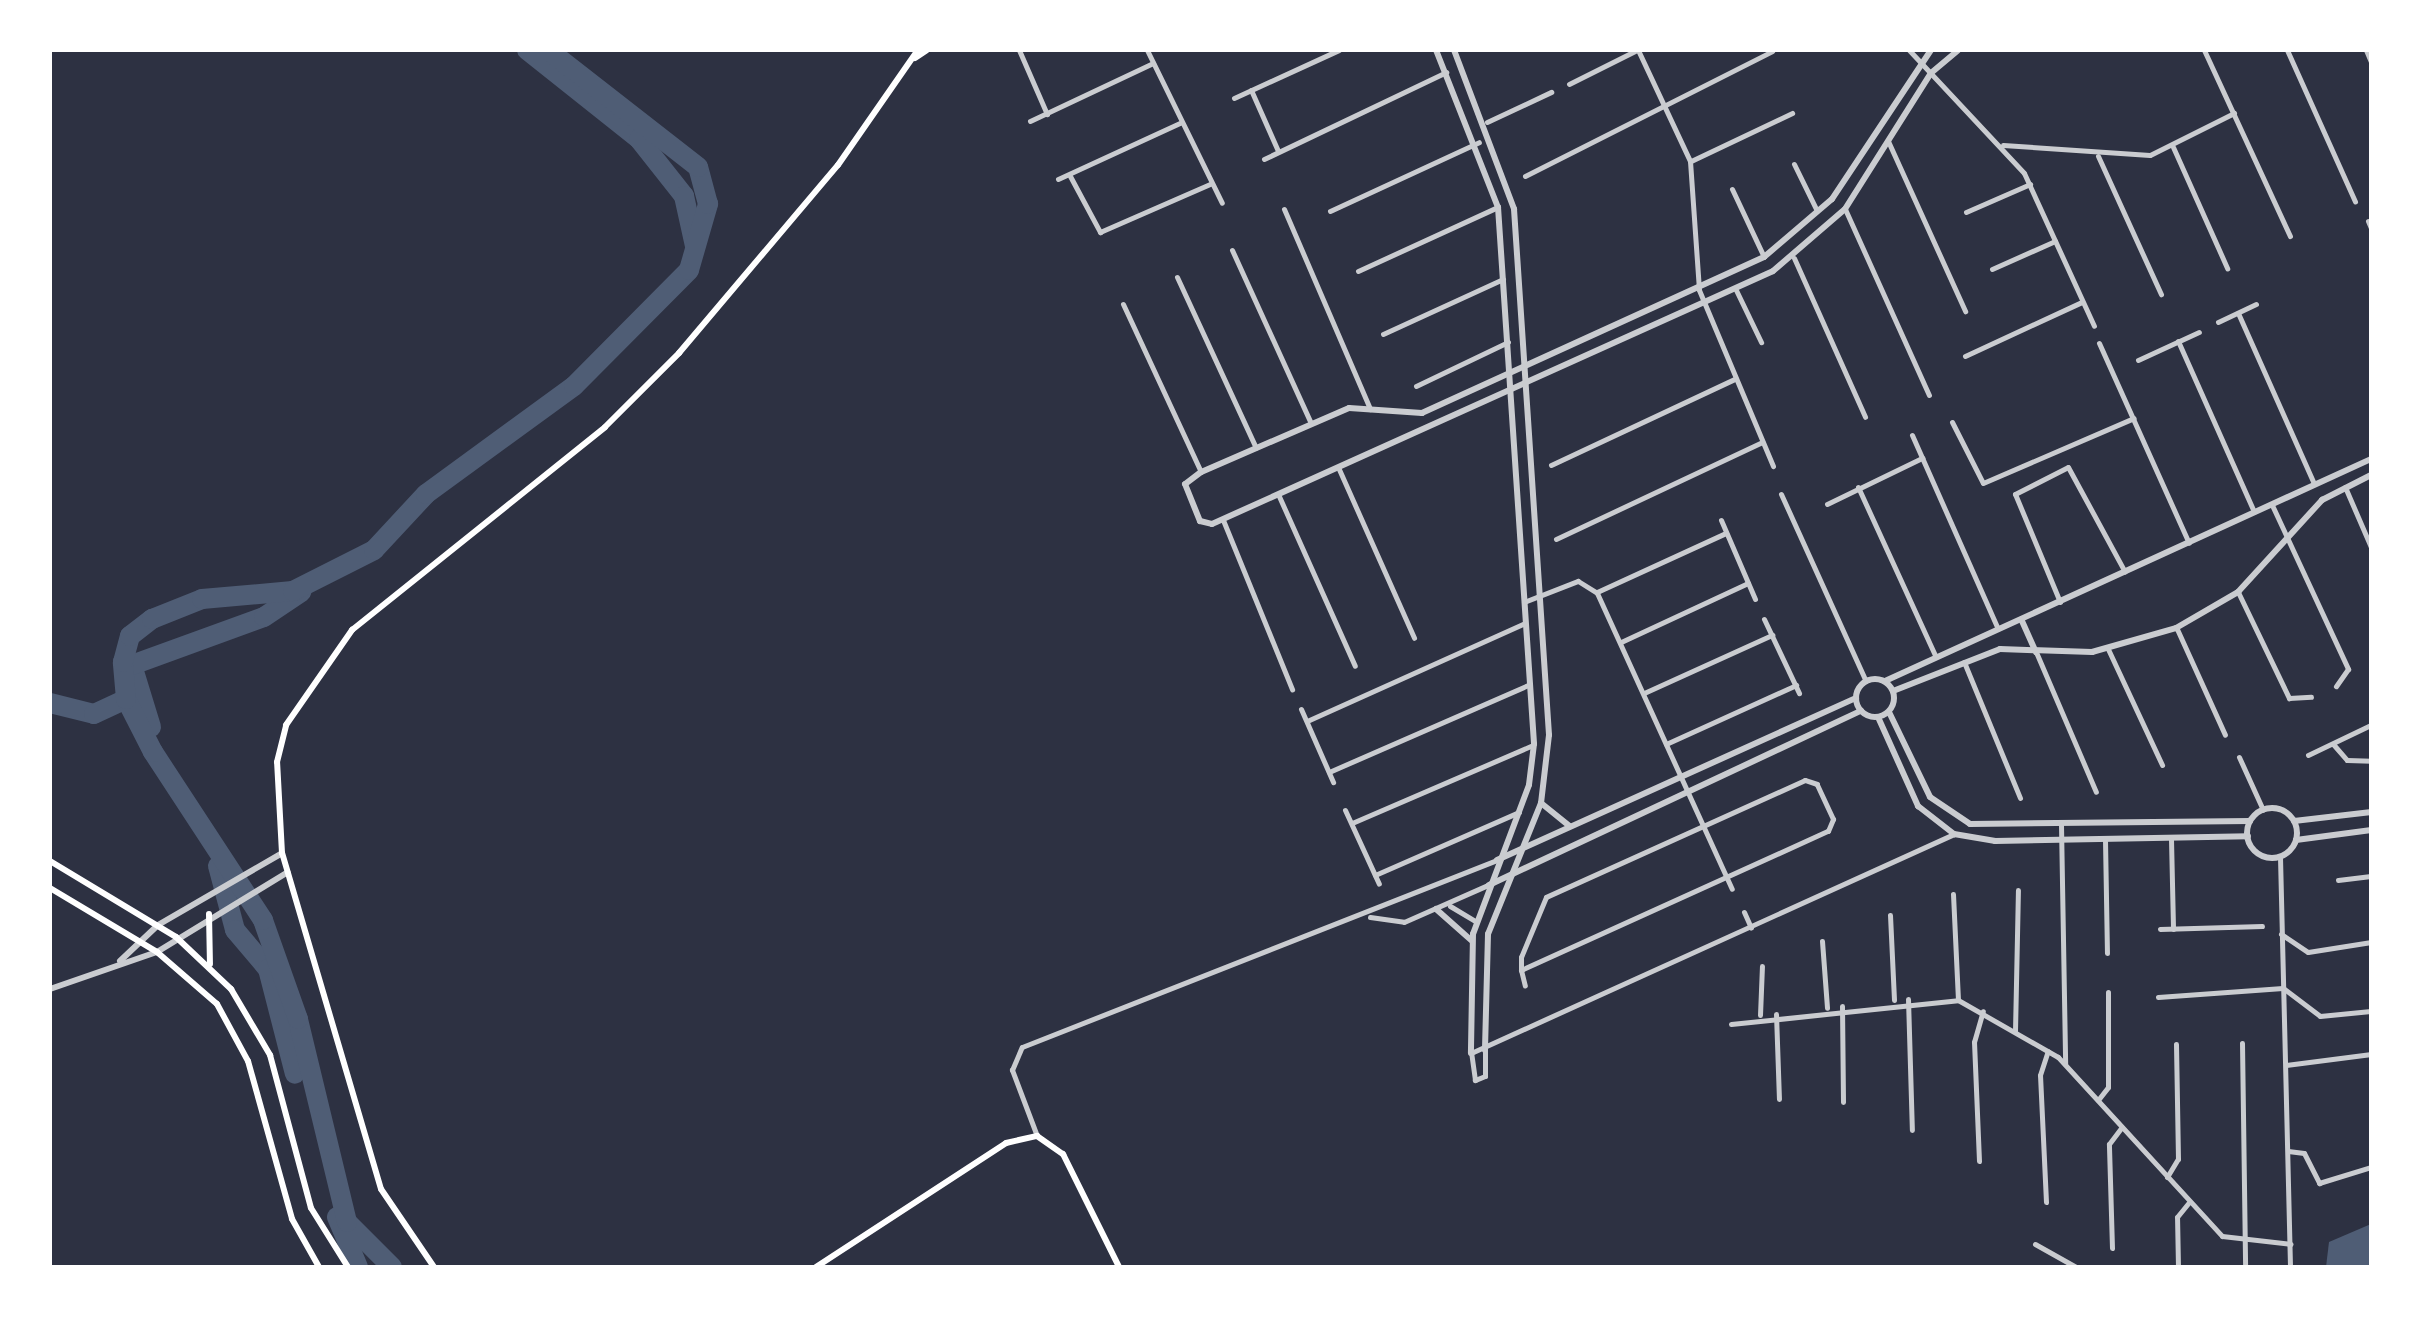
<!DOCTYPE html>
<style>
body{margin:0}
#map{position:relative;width:2421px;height:1317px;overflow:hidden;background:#2d3142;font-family:"Archivo Narrow",sans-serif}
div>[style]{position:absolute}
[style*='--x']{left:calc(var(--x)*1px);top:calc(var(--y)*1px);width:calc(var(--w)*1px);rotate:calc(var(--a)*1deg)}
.water>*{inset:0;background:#4f5d75}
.river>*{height:20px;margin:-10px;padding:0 10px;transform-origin:10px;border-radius:10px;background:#4f5d75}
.minor>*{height:5px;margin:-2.5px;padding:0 2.5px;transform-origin:2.5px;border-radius:2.5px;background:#caccd0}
.tertiary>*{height:6px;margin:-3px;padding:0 3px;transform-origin:3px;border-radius:3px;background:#caccd0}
.tertiary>.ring{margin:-3px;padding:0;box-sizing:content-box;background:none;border:6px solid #caccd0;border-radius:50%}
.secondary>*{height:6px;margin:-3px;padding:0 3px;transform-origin:3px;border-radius:3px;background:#fff}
span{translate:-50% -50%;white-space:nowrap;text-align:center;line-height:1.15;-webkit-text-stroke:9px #fff;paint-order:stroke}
.frame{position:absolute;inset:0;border:52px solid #fff;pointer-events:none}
</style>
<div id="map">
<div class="water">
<div style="clip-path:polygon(2371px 1224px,2371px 1267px,2326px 1267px,2329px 1242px)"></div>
</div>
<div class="river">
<div style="--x:527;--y:50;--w:143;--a:38.5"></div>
<div style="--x:639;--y:139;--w:73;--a:51.7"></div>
<div style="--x:684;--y:196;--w:51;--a:77.6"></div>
<div style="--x:50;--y:703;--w:45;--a:14"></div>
<div style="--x:94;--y:714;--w:35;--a:-25"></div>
<div style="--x:151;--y:727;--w:65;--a:-107"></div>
<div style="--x:132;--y:665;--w:140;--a:-20"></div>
<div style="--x:264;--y:617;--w:45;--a:-34"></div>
<div style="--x:218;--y:866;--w:66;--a:75.1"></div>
<div style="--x:235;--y:930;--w:51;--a:49.8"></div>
<div style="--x:268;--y:969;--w:108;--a:75.6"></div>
<div style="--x:337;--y:1217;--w:54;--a:67.2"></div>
<div style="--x:392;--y:1267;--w:64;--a:-135"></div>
<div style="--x:347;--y:1222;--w:209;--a:-103.6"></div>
<div style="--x:298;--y:1019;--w:105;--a:-109.5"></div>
<div style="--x:263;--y:920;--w:201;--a:-123.2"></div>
<div style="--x:153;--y:752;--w:59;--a:-117"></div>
<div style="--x:126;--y:699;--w:37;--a:-95"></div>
<div style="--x:123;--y:662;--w:27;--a:-75"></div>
<div style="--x:130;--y:636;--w:28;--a:-38"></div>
<div style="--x:152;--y:619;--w:54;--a:-21.8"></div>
<div style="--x:202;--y:599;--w:91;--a:-5"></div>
<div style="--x:293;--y:591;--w:91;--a:-26.8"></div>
<div style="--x:374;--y:550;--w:76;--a:-47.1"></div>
<div style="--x:426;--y:494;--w:183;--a:-36.1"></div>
<div style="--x:574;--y:386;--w:163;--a:-45.2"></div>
<div style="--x:689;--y:270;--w:69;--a:-73.9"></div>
<div style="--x:708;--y:204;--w:38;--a:-105"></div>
<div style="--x:698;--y:167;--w:190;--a:-142"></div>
</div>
<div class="minor">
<div style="--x:1019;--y:50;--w:70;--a:66.4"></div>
<div style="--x:1147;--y:50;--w:170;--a:63.9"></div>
<div style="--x:1638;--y:50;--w:123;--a:64.9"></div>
<div style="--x:1690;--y:161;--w:129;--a:86"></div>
<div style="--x:1699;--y:290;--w:191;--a:67.2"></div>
<div style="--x:1909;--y:50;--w:168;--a:46.9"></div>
<div style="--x:2024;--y:173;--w:168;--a:65.4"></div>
<div style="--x:2204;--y:50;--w:205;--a:65.2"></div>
<div style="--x:2287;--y:50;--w:166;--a:65.8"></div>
<div style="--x:2366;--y:50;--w:13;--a:67"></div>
<div style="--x:1569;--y:84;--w:76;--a:-26.6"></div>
<div style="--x:1251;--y:90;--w:67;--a:66.1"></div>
<div style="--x:1234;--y:98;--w:115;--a:-24.6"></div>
<div style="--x:1030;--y:121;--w:136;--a:-25.2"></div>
<div style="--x:1487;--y:122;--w:71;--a:-25.1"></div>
<div style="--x:1888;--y:141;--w:187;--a:65.6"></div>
<div style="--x:2003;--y:145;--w:147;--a:3.9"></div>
<div style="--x:2150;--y:155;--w:94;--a:-26.6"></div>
<div style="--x:2173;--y:147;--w:133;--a:65.9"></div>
<div style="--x:2098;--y:156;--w:152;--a:65.5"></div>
<div style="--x:1264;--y:159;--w:202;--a:-25.5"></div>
<div style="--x:1691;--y:161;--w:112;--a:-25.4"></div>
<div style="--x:1794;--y:164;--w:52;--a:63.9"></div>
<div style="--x:1070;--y:176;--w:64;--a:61.8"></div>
<div style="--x:1100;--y:232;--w:120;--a:-23.6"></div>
<div style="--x:1525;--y:176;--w:277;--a:-26.8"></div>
<div style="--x:1058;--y:179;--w:134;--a:-24.7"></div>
<div style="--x:1732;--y:189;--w:75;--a:64.8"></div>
<div style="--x:1284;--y:209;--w:218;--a:66.7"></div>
<div style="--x:1845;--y:209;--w:204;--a:65.7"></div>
<div style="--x:1330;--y:211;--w:164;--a:-24.8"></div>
<div style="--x:1966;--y:212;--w:70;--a:-23.6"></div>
<div style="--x:2368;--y:221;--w:8;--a:67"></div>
<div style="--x:1232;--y:250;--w:190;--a:65.5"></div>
<div style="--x:1794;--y:258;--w:174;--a:65.9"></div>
<div style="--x:1992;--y:269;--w:69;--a:-24"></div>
<div style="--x:1358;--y:271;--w:154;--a:-24.6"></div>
<div style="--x:1177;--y:277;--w:188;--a:65.2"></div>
<div style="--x:1736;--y:290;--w:58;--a:64.3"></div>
<div style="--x:1123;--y:304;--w:185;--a:65.1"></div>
<div style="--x:2238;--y:313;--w:187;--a:66"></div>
<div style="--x:2218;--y:322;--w:42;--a:-25.3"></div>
<div style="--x:1383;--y:334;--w:132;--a:-24.6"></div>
<div style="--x:2178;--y:341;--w:187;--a:66"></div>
<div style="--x:2099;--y:343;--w:219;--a:65.8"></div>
<div style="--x:1965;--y:356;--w:129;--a:-24.8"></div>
<div style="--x:2138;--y:360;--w:67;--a:-24.7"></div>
<div style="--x:1416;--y:386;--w:102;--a:-25.6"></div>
<div style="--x:1952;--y:422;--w:68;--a:63.1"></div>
<div style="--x:1983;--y:483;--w:164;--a:-23.3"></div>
<div style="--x:1912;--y:435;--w:212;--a:66.1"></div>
<div style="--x:1551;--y:465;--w:203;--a:-25.1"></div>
<div style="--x:1338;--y:467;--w:187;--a:66"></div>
<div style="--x:1858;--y:487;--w:187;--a:65.4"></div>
<div style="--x:2345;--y:487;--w:65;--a:66.6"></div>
<div style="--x:1278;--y:494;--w:188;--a:65.9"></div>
<div style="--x:1781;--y:494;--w:205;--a:65.6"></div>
<div style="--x:1827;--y:504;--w:106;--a:-25.8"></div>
<div style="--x:2272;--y:505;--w:181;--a:65.1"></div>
<div style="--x:2348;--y:669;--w:21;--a:125"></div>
<div style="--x:1223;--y:520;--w:183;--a:67.8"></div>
<div style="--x:1721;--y:520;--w:86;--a:66.7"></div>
<div style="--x:1556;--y:539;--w:228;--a:-25.2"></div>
<div style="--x:1597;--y:592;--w:142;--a:-24.6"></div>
<div style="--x:2238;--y:592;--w:118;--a:64.3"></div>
<div style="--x:2289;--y:698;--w:22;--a:-3"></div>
<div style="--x:1524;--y:602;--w:58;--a:-21.3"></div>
<div style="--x:1578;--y:581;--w:22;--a:32"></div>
<div style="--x:1597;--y:593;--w:325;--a:65.5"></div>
<div style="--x:2060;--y:602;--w:117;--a:-112.6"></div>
<div style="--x:2015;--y:494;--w:59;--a:-27"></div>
<div style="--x:2068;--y:467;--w:119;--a:61.5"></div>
<div style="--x:1764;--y:619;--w:82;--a:64.7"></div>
<div style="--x:2177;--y:629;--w:116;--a:65.6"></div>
<div style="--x:1621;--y:642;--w:140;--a:-24.9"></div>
<div style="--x:2108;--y:649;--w:128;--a:65"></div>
<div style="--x:2036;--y:652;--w:152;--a:66.8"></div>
<div style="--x:1964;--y:662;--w:147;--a:67.6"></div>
<div style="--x:1644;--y:693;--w:141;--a:-24.4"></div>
<div style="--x:1301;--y:709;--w:80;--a:66.3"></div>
<div style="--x:1307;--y:721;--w:239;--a:-24.2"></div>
<div style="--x:1666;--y:744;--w:143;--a:-24.4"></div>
<div style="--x:2333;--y:744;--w:21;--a:49"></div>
<div style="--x:2347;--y:760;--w:24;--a:2"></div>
<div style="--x:2308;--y:755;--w:70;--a:-25.5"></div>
<div style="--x:2239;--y:757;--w:58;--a:65.6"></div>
<div style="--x:1329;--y:772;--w:219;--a:-23.6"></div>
<div style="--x:1345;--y:810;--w:81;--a:65.3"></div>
<div style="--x:1352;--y:823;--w:197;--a:-23.3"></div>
<div style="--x:2061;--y:825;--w:239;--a:89"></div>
<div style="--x:2171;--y:839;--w:90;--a:88.7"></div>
<div style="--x:2105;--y:840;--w:113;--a:89"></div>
<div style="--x:2280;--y:857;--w:410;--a:88.6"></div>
<div style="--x:1375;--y:875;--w:157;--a:-23.6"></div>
<div style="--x:2338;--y:880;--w:33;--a:-7"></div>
<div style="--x:1953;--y:894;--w:106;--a:87.3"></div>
<div style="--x:1450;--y:906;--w:31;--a:31"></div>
<div style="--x:1744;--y:912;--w:17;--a:66"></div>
<div style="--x:1890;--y:915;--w:85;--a:87.3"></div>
<div style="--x:1370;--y:917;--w:34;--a:8"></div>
<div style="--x:1404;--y:922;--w:92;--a:-23.8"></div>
<div style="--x:2160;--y:929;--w:102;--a:-1.7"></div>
<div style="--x:2281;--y:934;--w:32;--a:34"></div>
<div style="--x:2308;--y:952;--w:64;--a:-9"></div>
<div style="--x:1822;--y:941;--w:67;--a:85.7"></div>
<div style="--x:1521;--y:970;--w:337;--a:-24.4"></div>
<div style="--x:1828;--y:831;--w:13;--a:-67"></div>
<div style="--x:1833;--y:819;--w:38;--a:-115"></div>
<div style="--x:1817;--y:784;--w:13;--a:-162"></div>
<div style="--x:1805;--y:780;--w:284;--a:155.7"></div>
<div style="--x:1546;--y:897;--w:65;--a:112.6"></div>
<div style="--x:1521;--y:957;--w:13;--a:90"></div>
<div style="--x:1521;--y:970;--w:16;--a:76"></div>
<div style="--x:2158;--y:997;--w:125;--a:-4.1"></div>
<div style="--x:2283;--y:988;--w:46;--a:37.1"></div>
<div style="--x:2320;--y:1016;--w:51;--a:-5.6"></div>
<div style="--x:1908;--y:999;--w:131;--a:88.3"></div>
<div style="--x:1842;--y:1006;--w:96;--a:89.4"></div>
<div style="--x:1776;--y:1014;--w:85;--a:88"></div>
<div style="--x:1760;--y:1015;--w:49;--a:-87.7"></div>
<div style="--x:1731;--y:1024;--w:228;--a:-6"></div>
<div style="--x:1958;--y:1000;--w:115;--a:29.7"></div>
<div style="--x:2058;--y:1057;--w:243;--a:47.5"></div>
<div style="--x:2222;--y:1236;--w:69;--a:6.6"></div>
<div style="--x:2015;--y:1031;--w:141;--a:-88.8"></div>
<div style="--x:2242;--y:1043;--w:224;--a:89.2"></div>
<div style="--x:1485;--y:1050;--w:26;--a:90"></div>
<div style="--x:1485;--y:1076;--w:11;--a:158"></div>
<div style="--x:1475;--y:1080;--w:27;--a:-98"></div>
<div style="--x:1471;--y:1053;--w:530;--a:-24.39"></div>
<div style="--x:2286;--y:1065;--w:86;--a:-7.4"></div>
<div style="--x:2098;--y:1100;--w:16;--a:-52"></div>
<div style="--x:2108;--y:1087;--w:95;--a:-90"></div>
<div style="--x:1037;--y:1136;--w:71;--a:-110.7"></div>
<div style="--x:1012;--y:1070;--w:25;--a:-67"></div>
<div style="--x:1022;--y:1047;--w:510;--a:-21.49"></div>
<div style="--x:2288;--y:1151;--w:16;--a:7"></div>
<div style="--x:2304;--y:1153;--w:34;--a:63"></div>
<div style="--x:2319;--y:1183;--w:54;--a:-17.1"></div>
<div style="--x:1979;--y:1161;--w:119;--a:-92.4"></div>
<div style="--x:1974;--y:1042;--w:32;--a:-74"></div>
<div style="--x:2167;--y:1177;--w:21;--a:-59"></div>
<div style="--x:2178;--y:1159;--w:115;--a:-91"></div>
<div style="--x:2046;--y:1202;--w:127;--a:-92.7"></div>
<div style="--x:2040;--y:1075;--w:25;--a:-72"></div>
<div style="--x:2035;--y:1244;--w:47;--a:29.3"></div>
<div style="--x:2112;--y:1248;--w:104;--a:-91.7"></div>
<div style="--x:2109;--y:1144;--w:21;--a:-53"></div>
<div style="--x:2178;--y:1267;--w:50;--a:-91.1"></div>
<div style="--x:2177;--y:1217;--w:19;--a:-51"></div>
</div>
<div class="tertiary">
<div style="--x:1436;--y:50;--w:169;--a:68.5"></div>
<div style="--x:1498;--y:207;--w:538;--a:86.16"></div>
<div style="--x:1534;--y:744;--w:41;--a:97"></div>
<div style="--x:1529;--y:785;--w:159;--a:110.6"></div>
<div style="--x:1473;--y:934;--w:119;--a:91"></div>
<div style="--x:1454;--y:50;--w:170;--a:69.3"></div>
<div style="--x:1514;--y:209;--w:527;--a:86.19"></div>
<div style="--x:1549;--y:735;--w:68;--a:96.7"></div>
<div style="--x:1541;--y:803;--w:141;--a:112"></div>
<div style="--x:1488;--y:934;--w:116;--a:91.5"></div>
<div style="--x:1931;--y:50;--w:179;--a:123.6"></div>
<div style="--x:1832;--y:199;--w:89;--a:139.5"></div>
<div style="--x:1764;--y:257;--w:376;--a:155.5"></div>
<div style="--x:1422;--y:413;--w:73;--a:-176.1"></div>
<div style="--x:1349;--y:408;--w:161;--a:156.6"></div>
<div style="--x:1201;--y:472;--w:20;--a:143"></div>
<div style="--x:1185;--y:484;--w:40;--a:68"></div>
<div style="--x:1200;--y:521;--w:12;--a:14"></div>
<div style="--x:1212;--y:524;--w:615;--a:-24.27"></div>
<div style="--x:1773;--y:271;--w:95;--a:-40.7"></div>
<div style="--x:1845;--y:209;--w:161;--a:-57.7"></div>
<div style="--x:1931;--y:73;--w:35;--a:-40"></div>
<div style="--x:2022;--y:621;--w:34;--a:66"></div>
<div class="ring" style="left:1856px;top:679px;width:32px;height:32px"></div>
<div style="--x:1885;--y:681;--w:534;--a:-24.55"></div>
<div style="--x:1893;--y:691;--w:115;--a:-21.4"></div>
<div style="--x:2000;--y:649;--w:92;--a:1.9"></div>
<div style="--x:2092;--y:652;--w:87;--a:-15.9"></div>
<div style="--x:2176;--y:628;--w:72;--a:-30.1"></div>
<div style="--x:2238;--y:592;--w:125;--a:-47.6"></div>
<div style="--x:2322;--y:500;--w:55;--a:-27"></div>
<div style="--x:1889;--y:712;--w:94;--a:64.2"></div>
<div style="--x:1930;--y:797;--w:48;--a:34"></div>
<div style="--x:1970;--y:824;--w:280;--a:-0.6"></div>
<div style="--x:1878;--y:717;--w:98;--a:65.8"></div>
<div style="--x:1918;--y:806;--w:46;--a:37.9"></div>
<div style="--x:1954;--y:834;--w:42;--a:9.7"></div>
<div style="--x:1995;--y:841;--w:253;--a:-1.1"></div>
<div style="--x:1541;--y:803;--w:36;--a:39"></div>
<div class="ring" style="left:2247px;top:808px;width:44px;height:44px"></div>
<div style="--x:2294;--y:821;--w:78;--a:-6.7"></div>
<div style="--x:2296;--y:840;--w:76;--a:-7.6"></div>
<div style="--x:1497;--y:860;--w:394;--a:-24.3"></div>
<div style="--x:1489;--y:885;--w:411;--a:-25.1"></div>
<div style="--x:1436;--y:909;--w:48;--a:41.6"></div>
<div style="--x:120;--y:961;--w:52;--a:-43.5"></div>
<div style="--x:158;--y:925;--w:143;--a:-30.1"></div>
<div style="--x:50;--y:989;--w:113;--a:-19.1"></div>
<div style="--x:157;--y:952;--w:153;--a:-31.4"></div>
</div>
<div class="secondary">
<div style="--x:915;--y:58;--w:14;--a:-34"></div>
<div style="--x:50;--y:861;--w:147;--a:31.1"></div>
<div style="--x:176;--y:937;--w:76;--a:43.4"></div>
<div style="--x:231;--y:989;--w:77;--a:59.4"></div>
<div style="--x:270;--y:1055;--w:158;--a:75"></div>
<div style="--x:311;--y:1208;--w:70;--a:57.9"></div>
<div style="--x:50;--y:888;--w:125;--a:30.9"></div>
<div style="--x:157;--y:952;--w:79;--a:40.9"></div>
<div style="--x:217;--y:1004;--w:65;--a:61.5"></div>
<div style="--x:248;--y:1061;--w:164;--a:74.4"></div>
<div style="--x:292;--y:1219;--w:55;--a:60.6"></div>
<div style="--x:209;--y:914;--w:50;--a:88.9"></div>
<div style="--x:434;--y:1267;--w:94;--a:-124.2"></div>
<div style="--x:381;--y:1189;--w:350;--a:-106.4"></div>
<div style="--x:282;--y:853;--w:91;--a:-93.1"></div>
<div style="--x:277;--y:762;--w:38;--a:-76"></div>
<div style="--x:286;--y:725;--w:116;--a:-55.2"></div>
<div style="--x:352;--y:630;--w:324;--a:-38.7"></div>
<div style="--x:605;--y:427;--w:105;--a:-45"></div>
<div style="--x:679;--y:353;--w:246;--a:-49.8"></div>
<div style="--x:838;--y:165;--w:140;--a:-55.2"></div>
<div style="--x:816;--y:1267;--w:227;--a:-33.1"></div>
<div style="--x:1006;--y:1143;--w:32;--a:-13"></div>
<div style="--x:1037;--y:1136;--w:32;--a:35"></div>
<div style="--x:1063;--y:1154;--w:126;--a:63.6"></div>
</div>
<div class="frame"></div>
</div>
